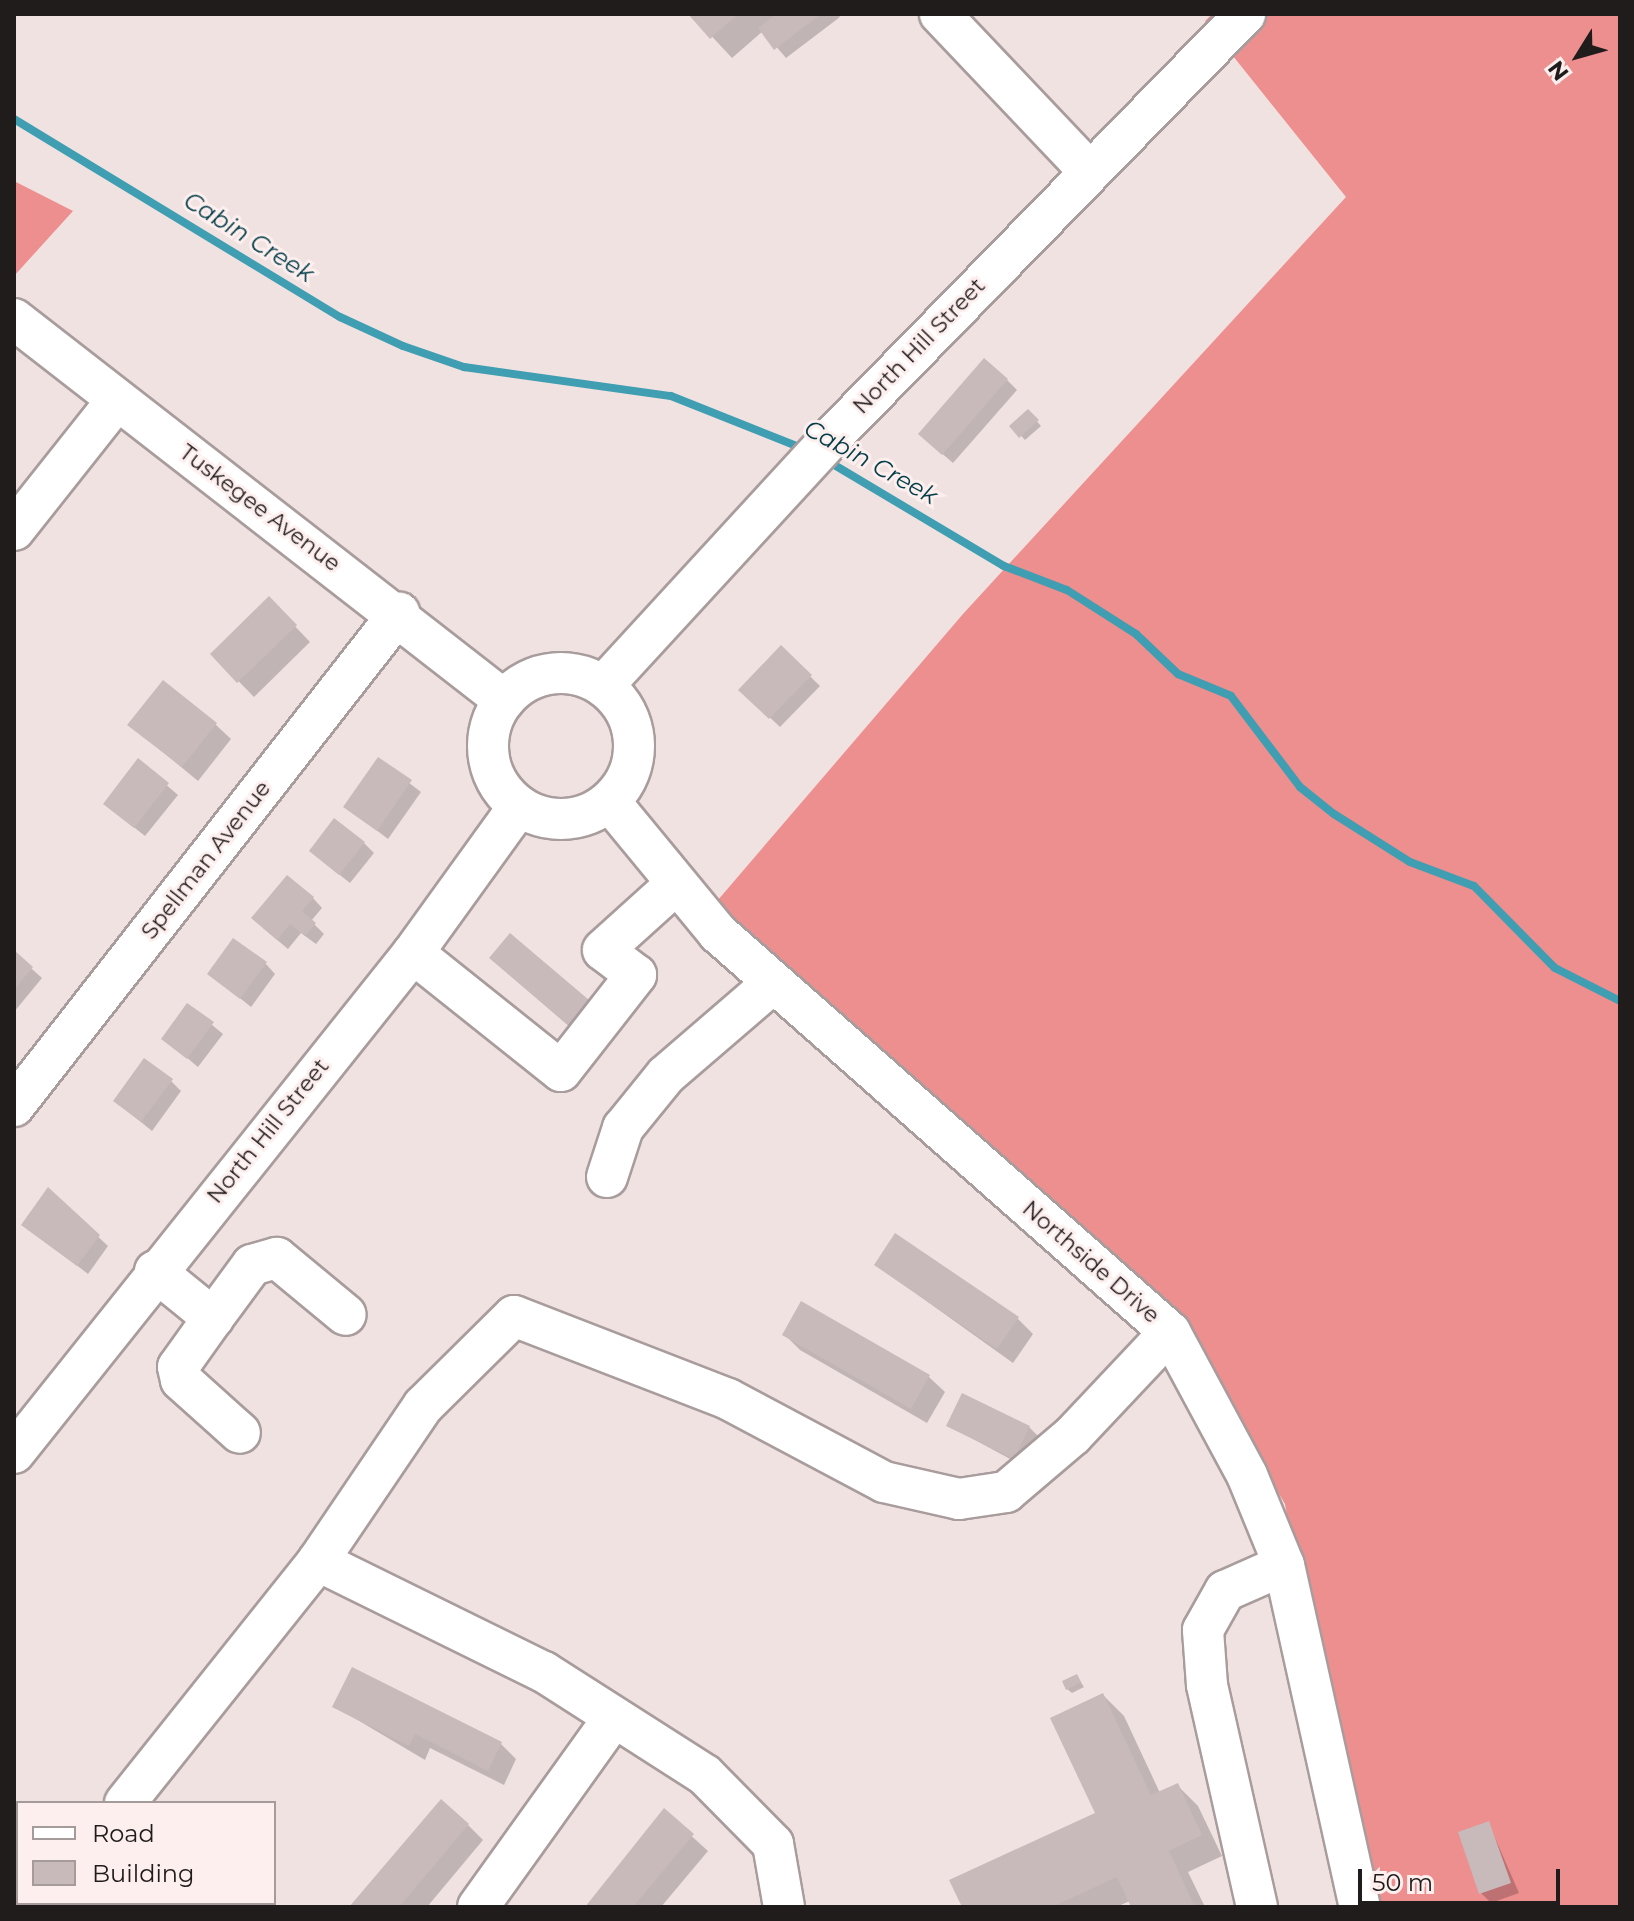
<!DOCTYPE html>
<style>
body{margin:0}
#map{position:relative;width:1634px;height:1921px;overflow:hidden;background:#f1e2e2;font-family:Montserrat,sans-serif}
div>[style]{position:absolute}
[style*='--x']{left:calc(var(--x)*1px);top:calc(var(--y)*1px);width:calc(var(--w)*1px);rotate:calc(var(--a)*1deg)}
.forest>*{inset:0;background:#ed8e8f}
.shadow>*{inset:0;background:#0003}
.stream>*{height:8px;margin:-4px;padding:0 4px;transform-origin:4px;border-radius:4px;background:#3f9eb1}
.building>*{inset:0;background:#c8baba}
.roads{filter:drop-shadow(2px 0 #a99c9c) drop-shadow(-2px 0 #a99c9c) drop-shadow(0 2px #a99c9c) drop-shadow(0 -2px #a99c9c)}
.minor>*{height:40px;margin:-20px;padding:0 20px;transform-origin:20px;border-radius:20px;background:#fff}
.minor>.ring{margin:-20px;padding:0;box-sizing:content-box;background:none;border:40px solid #fff;border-radius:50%}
span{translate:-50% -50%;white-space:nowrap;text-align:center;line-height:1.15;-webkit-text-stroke:6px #feefef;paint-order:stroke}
.street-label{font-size:22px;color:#211c1c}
.water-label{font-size:24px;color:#003d47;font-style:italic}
.frame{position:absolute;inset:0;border:16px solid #211c1c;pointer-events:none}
.legend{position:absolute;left:16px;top:1801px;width:260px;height:104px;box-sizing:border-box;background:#feefef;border:2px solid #a69b9b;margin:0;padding:10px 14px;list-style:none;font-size:24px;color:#211c1c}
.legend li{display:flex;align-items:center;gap:16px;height:40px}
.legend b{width:40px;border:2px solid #a69b9b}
.north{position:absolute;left:1538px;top:16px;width:80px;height:80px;-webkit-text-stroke:6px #feefef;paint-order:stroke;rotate:233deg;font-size:22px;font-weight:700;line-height:32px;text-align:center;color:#211c1c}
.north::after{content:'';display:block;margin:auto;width:28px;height:36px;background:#211c1c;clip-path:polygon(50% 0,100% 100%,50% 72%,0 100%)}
.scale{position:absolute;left:1358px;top:1869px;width:202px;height:36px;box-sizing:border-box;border:4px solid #211c1c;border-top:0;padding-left:10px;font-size:24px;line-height:28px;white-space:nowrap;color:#211c1c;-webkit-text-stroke:6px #feefef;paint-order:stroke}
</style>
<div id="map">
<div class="forest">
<div style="clip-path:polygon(1212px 14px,1620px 14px,1620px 1907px,1357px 1907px,1285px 1504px,1193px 1349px,694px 928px,963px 614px,1346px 197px,1205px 21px)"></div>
<div style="clip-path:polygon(14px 181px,73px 211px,14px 276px)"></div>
</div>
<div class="shadow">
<div style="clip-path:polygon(691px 14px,838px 14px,840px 17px,786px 58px,763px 31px,732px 58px)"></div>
<div style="clip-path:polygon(1007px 380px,1017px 390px,953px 463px,931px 444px)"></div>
<div style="clip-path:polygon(1028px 411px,1041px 426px,1025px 440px,1012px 426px)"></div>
<div style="clip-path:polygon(269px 599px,310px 642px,254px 697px,212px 654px)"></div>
<div style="clip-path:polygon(781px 648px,820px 686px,780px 727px,741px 690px)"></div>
<div style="clip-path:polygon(215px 724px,231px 739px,198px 781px,130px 725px)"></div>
<div style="clip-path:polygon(379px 760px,421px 792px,388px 839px,346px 807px)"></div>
<div style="clip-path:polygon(139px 761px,178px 795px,145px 836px,116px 813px)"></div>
<div style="clip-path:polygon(364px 843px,374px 853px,350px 883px,321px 860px)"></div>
<div style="clip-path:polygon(313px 898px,322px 908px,311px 921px,324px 934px,316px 944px,301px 933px,288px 949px,263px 928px)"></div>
<div style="clip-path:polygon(510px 936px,603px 1017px,584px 1039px,507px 973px)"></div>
<div style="clip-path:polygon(14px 953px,42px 978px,14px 1012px)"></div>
<div style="clip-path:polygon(266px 964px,275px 974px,251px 1007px,210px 974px)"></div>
<div style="clip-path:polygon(188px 1005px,223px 1034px,198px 1067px,163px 1038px)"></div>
<div style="clip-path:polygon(171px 1081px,181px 1091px,152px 1131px,115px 1101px)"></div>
<div style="clip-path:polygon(48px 1190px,108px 1246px,88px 1274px,23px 1224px)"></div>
<div style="clip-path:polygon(876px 1265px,1018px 1319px,1033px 1334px,1013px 1363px)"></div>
<div style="clip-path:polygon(802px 1304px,929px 1377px,945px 1392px,927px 1423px,800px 1350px,784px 1334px)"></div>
<div style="clip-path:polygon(949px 1426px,1029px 1427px,1039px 1437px,1025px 1467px)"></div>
<div style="clip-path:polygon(1077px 1676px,1084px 1687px,1072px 1693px,1067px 1689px)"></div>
<div style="clip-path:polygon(1103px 1695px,1124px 1716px,1160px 1793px,1177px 1785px,1198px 1806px,1222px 1856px,1188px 1872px,1205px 1907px,1133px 1907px,1130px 1901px,1116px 1907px,964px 1907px,1097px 1814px)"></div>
<div style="clip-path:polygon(334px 1706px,501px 1744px,516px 1759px,504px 1785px,430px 1748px,425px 1760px)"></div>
<div style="clip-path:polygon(664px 1811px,708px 1851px,661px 1907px,586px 1907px)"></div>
<div style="clip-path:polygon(1489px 1824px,1519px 1893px,1491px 1903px,1481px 1893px)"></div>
<div style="clip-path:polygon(468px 1825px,483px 1840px,427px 1907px,351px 1907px)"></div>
</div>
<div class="stream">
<div style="--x:14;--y:119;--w:381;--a:31.3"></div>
<div style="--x:340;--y:317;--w:69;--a:24.7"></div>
<div style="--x:403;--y:346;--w:65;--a:19"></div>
<div style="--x:464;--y:367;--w:209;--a:8"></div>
<div style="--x:671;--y:396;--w:146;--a:21.7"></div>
<div style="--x:826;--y:460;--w:207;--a:30.8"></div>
<div style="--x:1004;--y:566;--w:67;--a:20.9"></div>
<div style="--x:1067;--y:590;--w:82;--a:32.5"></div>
<div style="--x:1136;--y:634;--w:58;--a:43.6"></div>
<div style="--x:1178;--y:674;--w:57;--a:22.5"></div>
<div style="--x:1231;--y:696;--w:114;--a:52.8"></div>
<div style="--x:1300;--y:787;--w:43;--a:38.5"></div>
<div style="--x:1334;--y:814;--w:90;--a:32.3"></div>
<div style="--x:1410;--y:862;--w:68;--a:20.6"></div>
<div style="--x:1474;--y:886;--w:115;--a:45.4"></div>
<div style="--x:1555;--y:968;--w:73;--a:26.9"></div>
</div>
<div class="building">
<div style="clip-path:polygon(688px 14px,738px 14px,710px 39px)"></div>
<div style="clip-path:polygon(776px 14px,821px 14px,774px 50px,758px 28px)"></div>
<div style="clip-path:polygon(984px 358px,1008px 379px,942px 455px,918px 434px)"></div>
<div style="clip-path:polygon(1028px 409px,1039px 420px,1019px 438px,1009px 426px)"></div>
<div style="clip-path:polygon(269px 596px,297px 625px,237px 683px,210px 654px)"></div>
<div style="clip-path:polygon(781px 645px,812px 675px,769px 719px,738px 690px)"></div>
<div style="clip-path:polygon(163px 680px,217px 723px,182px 767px,127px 725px)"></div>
<div style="clip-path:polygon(378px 757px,412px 780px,377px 831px,343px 807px)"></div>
<div style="clip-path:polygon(138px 758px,169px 783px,134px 828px,103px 804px)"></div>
<div style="clip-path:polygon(334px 818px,365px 842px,339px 875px,309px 851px)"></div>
<div style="clip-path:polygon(287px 875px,314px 897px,302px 911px,316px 923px,305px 936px,290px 924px,277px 940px,251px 918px)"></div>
<div style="clip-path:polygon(510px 933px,589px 1000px,568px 1025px,489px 958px)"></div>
<div style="clip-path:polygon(233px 938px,267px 962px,240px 999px,207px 974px)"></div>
<div style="clip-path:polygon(14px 950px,33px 967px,14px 990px)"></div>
<div style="clip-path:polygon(187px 1003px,214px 1022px,187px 1059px,161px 1039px)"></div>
<div style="clip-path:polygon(144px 1058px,173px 1079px,141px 1122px,113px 1101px)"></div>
<div style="clip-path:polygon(48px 1187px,100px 1235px,77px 1266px,21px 1225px)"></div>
<div style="clip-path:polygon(895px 1233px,1019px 1317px,997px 1349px,874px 1265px)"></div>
<div style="clip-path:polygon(801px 1301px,930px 1375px,911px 1409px,782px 1335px)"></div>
<div style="clip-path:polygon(962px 1393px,1030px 1426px,1014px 1459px,946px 1426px)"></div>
<div style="clip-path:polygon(352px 1667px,502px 1742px,488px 1771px,415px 1734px,409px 1746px,332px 1707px)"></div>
<div style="clip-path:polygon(1077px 1674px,1081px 1682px,1066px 1690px,1062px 1681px)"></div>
<div style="clip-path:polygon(1103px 1693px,1151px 1795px,1178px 1783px,1202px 1835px,1169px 1851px,1195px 1907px,1131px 1907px,1117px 1877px,1052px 1907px,962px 1907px,949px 1880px,1095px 1813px,1050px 1718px)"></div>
<div style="clip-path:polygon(441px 1799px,469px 1824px,399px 1907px,349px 1907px)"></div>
<div style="clip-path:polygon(664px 1808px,694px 1834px,633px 1907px,585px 1907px)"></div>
<div style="clip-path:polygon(1489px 1821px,1511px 1883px,1479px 1894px,1458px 1832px)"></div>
<div style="clip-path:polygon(201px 1903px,244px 1903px,246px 1907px,203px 1907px)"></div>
</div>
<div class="roads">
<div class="minor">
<div style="--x:940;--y:14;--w:215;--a:46.5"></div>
<div style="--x:14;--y:319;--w:621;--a:37.87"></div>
<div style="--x:14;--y:530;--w:166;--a:-51.6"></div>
<div class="ring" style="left:488px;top:673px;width:106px;height:106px"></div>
<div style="--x:603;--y:686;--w:333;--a:-47.4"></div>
<div style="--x:828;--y:441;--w:597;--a:-45.68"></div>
<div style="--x:610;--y:802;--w:170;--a:50.5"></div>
<div style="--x:718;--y:933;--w:603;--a:41.44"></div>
<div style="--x:1170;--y:1332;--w:162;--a:61.7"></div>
<div style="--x:1247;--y:1475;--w:97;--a:67.7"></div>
<div style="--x:1284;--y:1565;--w:350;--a:77.5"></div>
<div style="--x:413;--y:953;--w:189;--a:38.6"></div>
<div style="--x:561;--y:1071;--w:122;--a:-52"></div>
<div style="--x:636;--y:975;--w:41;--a:-142.9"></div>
<div style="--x:603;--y:950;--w:98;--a:-42.1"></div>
<div style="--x:14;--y:1106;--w:626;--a:-52.01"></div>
<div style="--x:607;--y:1177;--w:52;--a:-71.9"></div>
<div style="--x:623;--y:1128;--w:68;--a:-50.9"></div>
<div style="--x:666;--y:1075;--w:141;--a:-40.7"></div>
<div style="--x:155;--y:1271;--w:75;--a:39"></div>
<div style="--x:213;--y:1318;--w:66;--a:-53.7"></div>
<div style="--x:252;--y:1265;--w:26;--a:-16"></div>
<div style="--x:277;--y:1258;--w:89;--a:39.6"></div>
<div style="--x:213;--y:1318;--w:60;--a:125.5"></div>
<div style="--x:178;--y:1367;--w:13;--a:77"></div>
<div style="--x:181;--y:1380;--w:79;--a:41.9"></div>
<div style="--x:14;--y:1453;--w:640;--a:-51.41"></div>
<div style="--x:413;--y:953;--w:181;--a:-54.2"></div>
<div style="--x:318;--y:1561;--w:252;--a:26.2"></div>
<div style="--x:544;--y:1672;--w:191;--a:32.6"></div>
<div style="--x:705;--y:1775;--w:97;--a:45.4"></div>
<div style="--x:773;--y:1844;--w:64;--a:80.1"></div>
<div style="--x:125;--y:1803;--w:310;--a:-51.4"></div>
<div style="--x:318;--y:1561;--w:187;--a:-55.9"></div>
<div style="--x:423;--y:1406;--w:128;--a:-44.7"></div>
<div style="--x:514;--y:1316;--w:230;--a:21.2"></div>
<div style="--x:728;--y:1399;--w:177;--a:28"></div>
<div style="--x:884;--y:1482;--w:77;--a:12.8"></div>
<div style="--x:959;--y:1499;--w:48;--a:-8.5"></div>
<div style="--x:1006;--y:1492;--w:88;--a:-40.4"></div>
<div style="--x:1073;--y:1435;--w:141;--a:-46.7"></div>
<div style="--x:127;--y:1903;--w:5;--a:53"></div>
<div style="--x:28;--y:1907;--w:6;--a:-45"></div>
<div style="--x:478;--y:1907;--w:229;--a:-54.4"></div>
<div style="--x:1257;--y:1907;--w:228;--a:-102.7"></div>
<div style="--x:1207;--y:1685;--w:55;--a:-94.2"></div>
<div style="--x:1203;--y:1630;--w:45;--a:-60.6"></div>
<div style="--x:1225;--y:1591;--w:64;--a:-23.8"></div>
</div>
</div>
<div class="street-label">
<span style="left:919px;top:346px;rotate:-46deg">North Hill Street</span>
<span style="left:260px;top:508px;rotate:37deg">Tuskegee Avenue</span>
<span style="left:206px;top:860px;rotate:-52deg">Spellman Avenue</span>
<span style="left:268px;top:1131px;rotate:-51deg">North Hill Street</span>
<span style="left:1091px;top:1262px;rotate:41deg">Northside Drive</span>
</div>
<div class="water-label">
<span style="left:249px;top:237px;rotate:32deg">Cabin Creek</span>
<span style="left:871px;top:462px;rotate:29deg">Cabin Creek</span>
</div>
<div class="frame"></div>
<ul class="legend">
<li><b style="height:10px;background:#fff"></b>Road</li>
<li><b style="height:22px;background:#c8baba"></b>Building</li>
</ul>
<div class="north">N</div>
<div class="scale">50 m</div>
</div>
